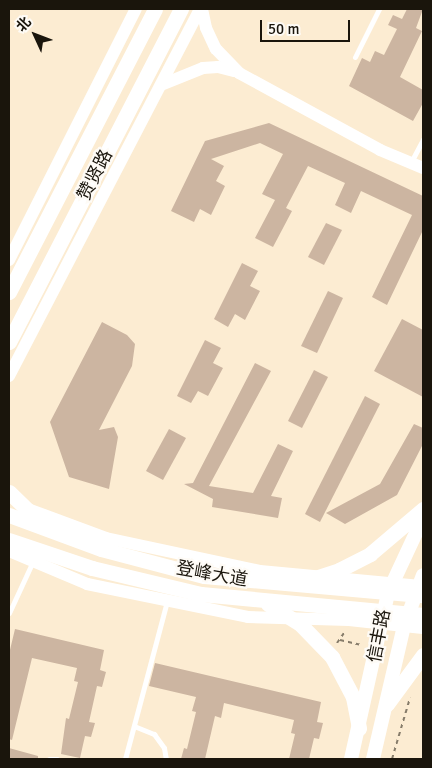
<!DOCTYPE html>
<meta charset="utf-8">
<style>
body{margin:0}
#map{position:relative;width:432px;height:768px;overflow:hidden;background:#fcecd2;font-family:Signika,"Noto Sans SC",sans-serif}
div>[style]{position:absolute}
[style*='--x']{left:calc(var(--x)*1px);top:calc(var(--y)*1px);width:calc(var(--w)*1px);rotate:calc(var(--a)*1deg)}
.building>*{inset:0;background:#ccb5a1}
.path>*{height:2px;margin-top:-1px;transform-origin:0;background:repeating-linear-gradient(90deg,#867c6a 0 4px,transparent 0 8px)}
.service>*{height:5px;margin:-2.5px;padding:0 2.5px;transform-origin:2.5px;border-radius:2.5px;background:#fff}
.tertiary>*{height:12px;margin:-6px;padding:0 6px;transform-origin:6px;border-radius:6px;background:#fff}
.secondary>*{height:14px;margin:-7px;padding:0 7px;transform-origin:7px;border-radius:7px;background:#fff}
.primary>*{height:15px;margin:-7.5px;padding:0 7.5px;transform-origin:7.5px;border-radius:7.5px;background:#fff}
span{translate:-50% -50%;white-space:nowrap;text-align:center;line-height:1.15;-webkit-text-stroke:4.5px #fefbf6;paint-order:stroke}
.street-label{font-size:18px;color:#1a150c}
.frame{position:absolute;inset:0;border:10px solid #1a150c;pointer-events:none}
.north{position:absolute;left:10px;top:10px;width:50px;height:50px;-webkit-text-stroke:4px #fefbf6;paint-order:stroke;rotate:313deg;font-size:14px;font-weight:700;line-height:20px;text-align:center;color:#1a150c}
.north::after{content:'';display:block;margin:auto;width:18px;height:22px;background:#1a150c;clip-path:polygon(50% 0,100% 100%,50% 72%,0 100%)}
.scale{position:absolute;left:260px;top:20px;width:90px;height:22px;box-sizing:border-box;border:2px solid #1a150c;border-top:0;padding-left:6px;font-size:15px;line-height:18px;white-space:nowrap;color:#1a150c;-webkit-text-stroke:4px #fefbf6;paint-order:stroke}
</style>
<div id="map">
<div class="building">
<div style="clip-path:polygon(407px 9px,423px 9px,416px 28px,422px 31px,400px 77px,423px 90px,423px 103px,413px 121px,349px 86px,362px 58px,370px 62px,375px 51px,384px 55px,397px 29px,388px 25px,393px 15px,402px 19px)"></div>
<div style="clip-path:polygon(269px 123px,423px 196px,423px 230px,387px 305px,372px 297px,412px 215px,361px 191px,351px 213px,335px 205px,345px 183px,308px 166px,286px 208px,292px 211px,273px 247px,255px 238px,275px 200px,262px 194px,283px 154px,260px 143px,211px 159px,224px 166px,216px 181px,225px 186px,211px 215px,200px 209px,194px 222px,171px 211px,205px 141px)"></div>
<div style="clip-path:polygon(326px 223px,342px 230px,324px 265px,308px 257px)"></div>
<div style="clip-path:polygon(242px 263px,258px 271px,250px 286px,260px 291px,245px 320px,235px 314px,228px 327px,214px 319px)"></div>
<div style="clip-path:polygon(328px 291px,343px 298px,317px 353px,301px 346px)"></div>
<div style="clip-path:polygon(402px 319px,423px 330px,423px 397px,374px 371px)"></div>
<div style="clip-path:polygon(102px 322px,127px 335px,135px 344px,132px 366px,99px 430px,114px 427px,118px 437px,109px 489px,69px 477px,50px 422px)"></div>
<div style="clip-path:polygon(205px 340px,221px 348px,213px 363px,223px 368px,208px 396px,198px 391px,191px 403px,177px 396px)"></div>
<div style="clip-path:polygon(255px 363px,271px 371px,209px 486px,253px 493px,278px 444px,293px 451px,271px 496px,282px 498px,278px 518px,212px 507px,213px 499px,184px 484px,193px 483px)"></div>
<div style="clip-path:polygon(314px 370px,328px 377px,302px 428px,288px 421px)"></div>
<div style="clip-path:polygon(365px 396px,380px 404px,320px 522px,305px 514px)"></div>
<div style="clip-path:polygon(414px 424px,423px 428px,423px 444px,397px 495px,345px 524px,326px 513px,380px 484px)"></div>
<div style="clip-path:polygon(169px 429px,186px 438px,163px 480px,146px 471px)"></div>
<div style="clip-path:polygon(15px 629px,104px 650px,100px 670px,106px 672px,102px 687px,97px 686px,89px 722px,95px 723px,91px 737px,85px 736px,80px 758px,61px 754px,66px 718px,69px 719px,78px 682px,74px 681px,77px 668px,32px 658px,12px 740px,9px 739px,9px 654px)"></div>
<div style="clip-path:polygon(155px 663px,321px 702px,317px 722px,323px 723px,319px 739px,314px 738px,309px 759px,289px 759px,295px 734px,291px 733px,294px 720px,224px 703px,221px 718px,215px 716px,205px 759px,181px 759px,184px 748px,187px 749px,196px 712px,192px 711px,196px 697px,149px 686px)"></div>
<div style="clip-path:polygon(9px 748px,38px 756px,38px 759px,9px 759px)"></div>
</div>
<div class="path">
<div style="--x:340;--y:640;--w:23;--a:13"></div>
<div style="--x:337;--y:643;--w:12;--a:-55"></div>
<div style="--x:392;--y:759;--w:64;--a:-73.6"></div>
</div>
<div class="service">
<div style="--x:355;--y:57;--w:54;--a:-63.4"></div>
<div style="--x:411;--y:162;--w:26;--a:-62"></div>
<div style="--x:9;--y:613;--w:57;--a:-65.2"></div>
<div style="--x:134;--y:726;--w:22;--a:22"></div>
<div style="--x:154;--y:734;--w:17;--a:54"></div>
<div style="--x:164;--y:748;--w:11;--a:80"></div>
<div style="--x:49;--y:759;--w:8;--a:0"></div>
<div style="--x:125;--y:759;--w:163;--a:-75.1"></div>
</div>
<div class="tertiary">
<div style="--x:202;--y:9;--w:19;--a:78"></div>
<div style="--x:206;--y:28;--w:23;--a:65"></div>
<div style="--x:216;--y:49;--w:33;--a:46"></div>
<div style="--x:239;--y:73;--w:161;--a:28.6"></div>
<div style="--x:380;--y:150;--w:47;--a:22.7"></div>
<div style="--x:161;--y:85;--w:45;--a:-22"></div>
<div style="--x:203;--y:68;--w:15;--a:-4"></div>
<div style="--x:218;--y:67;--w:16;--a:14"></div>
<div style="--x:9;--y:260;--w:281;--a:-63.2"></div>
<div style="--x:9;--y:376;--w:414;--a:-62.5"></div>
<div style="--x:28;--y:509;--w:83;--a:20.4"></div>
<div style="--x:106;--y:538;--w:157;--a:12.1"></div>
<div style="--x:260;--y:571;--w:164;--a:5.3"></div>
<div style="--x:9;--y:551;--w:85;--a:22.9"></div>
<div style="--x:87;--y:584;--w:164;--a:11.6"></div>
<div style="--x:248;--y:617;--w:101;--a:1.7"></div>
<div style="--x:349;--y:620;--w:74;--a:6.2"></div>
</div>
<div class="secondary">
<div style="--x:351;--y:759;--w:170;--a:-77.4"></div>
<div style="--x:388;--y:593;--w:83;--a:-65"></div>
<div style="--x:373;--y:759;--w:137;--a:-76.9"></div>
<div style="--x:404;--y:626;--w:54;--a:-69.6"></div>
</div>
<div class="primary">
<div style="--x:9;--y:292;--w:318;--a:-62.7"></div>
<div style="--x:9;--y:342;--w:375;--a:-62.7"></div>
<div style="--x:9;--y:492;--w:45;--a:44.1"></div>
<div style="--x:9;--y:515;--w:98;--a:20.3"></div>
<div style="--x:101;--y:549;--w:106;--a:14.7"></div>
<div style="--x:204;--y:576;--w:220;--a:5"></div>
<div style="--x:9;--y:540;--w:88;--a:18.6"></div>
<div style="--x:92;--y:568;--w:112;--a:13.4"></div>
<div style="--x:201;--y:594;--w:223;--a:5.4"></div>
<div style="--x:303;--y:582;--w:38;--a:-18"></div>
<div style="--x:339;--y:570;--w:35;--a:-27"></div>
<div style="--x:370;--y:554;--w:70;--a:-40.3"></div>
<div style="--x:268;--y:604;--w:39;--a:32"></div>
<div style="--x:301;--y:625;--w:45;--a:45.9"></div>
<div style="--x:332;--y:657;--w:45;--a:62.3"></div>
<div style="--x:353;--y:697;--w:32;--a:79"></div>
<div style="--x:387;--y:704;--w:61;--a:-53.7"></div>
</div>
<div class="street-label">
<span style="left:95px;top:175px;rotate:-63deg">赞贤路</span>
<span style="left:212px;top:574px;rotate:10deg">登峰大道</span>
<span style="left:379px;top:636px;rotate:-79deg">信丰路</span>
</div>
<div class="frame"></div>
<div class="north">北</div>
<div class="scale">50 m</div>
</div>
